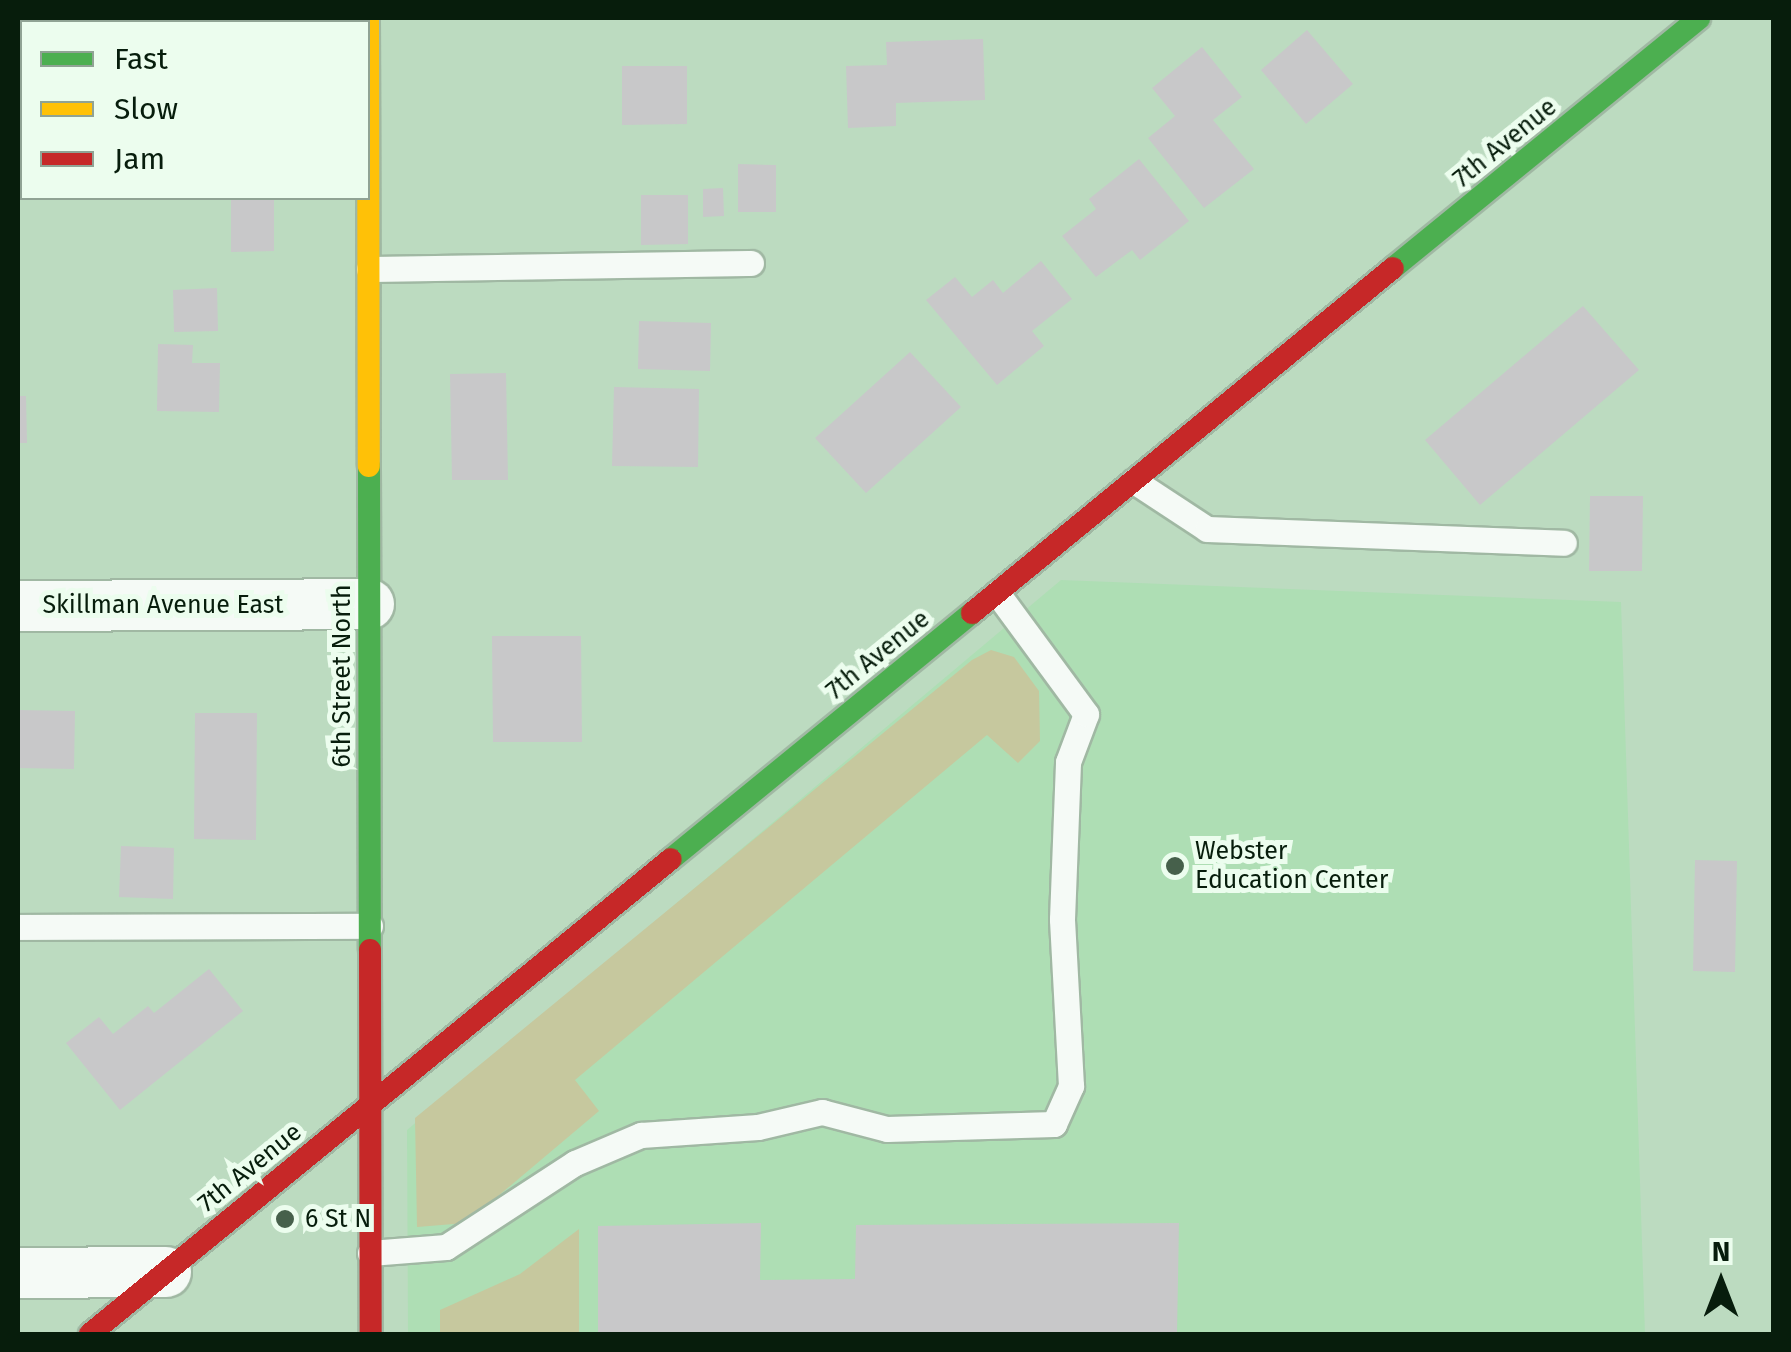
<!DOCTYPE html>
<style>
body{margin:0}
#map{position:relative;width:1791px;height:1352px;overflow:hidden;background:#bcdbc0;font-family:"Fira Sans",sans-serif}
div>[style]{position:absolute}
[style*='--x']{left:calc(var(--x)*1px);top:calc(var(--y)*1px);width:calc(var(--w)*1px);rotate:calc(var(--a)*1deg)}
.built>*{inset:0;background:#aedeb4}
.green>*{inset:0;background:#c6c89e}
.building>*{inset:0;background:#c8c8c9}
.roads{filter:drop-shadow(2px 0 #a0b8a3) drop-shadow(-2px 0 #a0b8a3) drop-shadow(0 2px #a0b8a3) drop-shadow(0 -2px #a0b8a3)}
.lane>*{height:25px;margin:-12.5px;padding:0 12.5px;transform-origin:12.5px;border-radius:12.5px;background:#f5faf6}
.street>*{height:50px;margin:-25px;padding:0 25px;transform-origin:25px;border-radius:25px;background:#f5faf6}
.fast>*{height:22px;margin:-11px;padding:0 11px;transform-origin:11px;border-radius:11px;background:#4caf50}
.slow>*{height:22px;margin:-11px;padding:0 11px;transform-origin:11px;border-radius:11px;background:#ffc107}
.jam>*{height:22px;margin:-11px;padding:0 11px;transform-origin:11px;border-radius:11px;background:#c62828}
.dots>*{width:28px;height:28px;translate:-50% -50%;box-sizing:border-box;border:5px solid #ecfdee;border-radius:50%}
span{translate:-50% -50%;white-space:nowrap;text-align:center;line-height:1.15;-webkit-text-stroke:10px #ecfdee;paint-order:stroke}
.street-label{font-size:25px;color:#071d0c}
.poi-label{font-size:25px;color:#071d0c}
.left{translate:0 -50%;text-align:left}
.frame{position:absolute;inset:0;border:20px solid #071d0c;pointer-events:none}
.legend{position:absolute;left:20px;top:20px;width:350px;height:180px;box-sizing:border-box;background:#ecfdee;border:2px solid #90a394;margin:0;padding:12px 18px;list-style:none;font-size:30px;color:#071d0c}
.legend li{display:flex;align-items:center;gap:20px;height:50px}
.legend b{width:50px;border:2px solid #90a394}
.north{position:absolute;left:1671px;top:1232px;width:100px;height:100px;-webkit-text-stroke:8px #ecfdee;paint-order:stroke;rotate:0deg;font-size:28px;font-weight:700;line-height:40px;text-align:center;color:#071d0c}
.north::after{content:'';display:block;margin:auto;width:35px;height:45px;background:#071d0c;clip-path:polygon(50% 0,100% 100%,50% 72%,0 100%)}
</style>
<div id="map">
<div class="built">
<div style="clip-path:polygon(1061px 580px,1621px 602px,1645px 1334px,408px 1334px,407px 1130px)"></div>
</div>
<div class="green">
<div style="clip-path:polygon(991px 650px,1014px 657px,1039px 691px,1040px 741px,1018px 763px,987px 735px,575px 1080px,599px 1111px,466px 1223px,417px 1227px,415px 1118px,972px 660px)"></div>
<div style="clip-path:polygon(579px 1229px,579px 1334px,440px 1334px,440px 1310px,520px 1274px)"></div>
</div>
<div class="building">
<div style="clip-path:polygon(1307px 30px,1353px 84px,1306px 124px,1261px 70px)"></div>
<div style="clip-path:polygon(983px 39px,985px 100px,896px 103px,896px 126px,848px 128px,846px 66px,887px 65px,886px 42px)"></div>
<div style="clip-path:polygon(1202px 47px,1242px 97px,1213px 120px,1254px 169px,1204px 208px,1148px 138px,1175px 116px,1152px 88px)"></div>
<div style="clip-path:polygon(622px 66px,687px 66px,687px 124px,622px 125px)"></div>
<div style="clip-path:polygon(1139px 159px,1189px 221px,1140px 260px,1132px 250px,1096px 277px,1062px 236px,1096px 209px,1089px 199px)"></div>
<div style="clip-path:polygon(738px 164px,776px 165px,776px 212px,738px 212px)"></div>
<div style="clip-path:polygon(723px 188px,724px 216px,703px 217px,703px 189px)"></div>
<div style="clip-path:polygon(641px 195px,688px 195px,688px 244px,641px 245px)"></div>
<div style="clip-path:polygon(231px 199px,274px 199px,274px 251px,231px 252px)"></div>
<div style="clip-path:polygon(1041px 261px,1072px 299px,1032px 331px,1044px 346px,997px 385px,926px 300px,955px 277px,972px 297px,993px 280px,1003px 293px)"></div>
<div style="clip-path:polygon(217px 288px,218px 331px,174px 332px,173px 290px)"></div>
<div style="clip-path:polygon(1583px 306px,1639px 370px,1480px 505px,1425px 440px)"></div>
<div style="clip-path:polygon(639px 321px,711px 323px,710px 371px,638px 369px)"></div>
<div style="clip-path:polygon(158px 344px,193px 345px,192px 363px,220px 363px,219px 412px,157px 411px)"></div>
<div style="clip-path:polygon(910px 352px,961px 407px,866px 493px,815px 438px)"></div>
<div style="clip-path:polygon(506px 373px,508px 480px,452px 480px,450px 374px)"></div>
<div style="clip-path:polygon(614px 387px,699px 389px,698px 467px,612px 466px)"></div>
<div style="clip-path:polygon(18px 396px,26px 396px,27px 443px,18px 443px)"></div>
<div style="clip-path:polygon(1590px 496px,1643px 496px,1642px 571px,1589px 571px)"></div>
<div style="clip-path:polygon(492px 636px,581px 636px,582px 742px,493px 742px)"></div>
<div style="clip-path:polygon(18px 710px,75px 711px,74px 769px,18px 768px)"></div>
<div style="clip-path:polygon(195px 713px,257px 713px,256px 840px,194px 839px)"></div>
<div style="clip-path:polygon(121px 846px,174px 848px,173px 899px,119px 897px)"></div>
<div style="clip-path:polygon(1695px 860px,1737px 861px,1735px 972px,1693px 971px)"></div>
<div style="clip-path:polygon(209px 969px,243px 1011px,120px 1110px,66px 1043px,99px 1017px,113px 1034px,148px 1006px,154px 1013px)"></div>
<div style="clip-path:polygon(761px 1223px,760px 1280px,855px 1279px,856px 1225px,1179px 1223px,1177px 1334px,598px 1334px,598px 1226px)"></div>
</div>
<div class="roads">
<div class="lane">
<div style="--x:369;--y:269;--w:382;--a:-0.9"></div>
<div style="--x:1134;--y:481;--w:87;--a:33.3"></div>
<div style="--x:1207;--y:529;--w:357;--a:2.2"></div>
<div style="--x:18;--y:927;--w:352;--a:-0.2"></div>
<div style="--x:370;--y:1253;--w:76;--a:-4.5"></div>
<div style="--x:446;--y:1247;--w:154;--a:-33.1"></div>
<div style="--x:575;--y:1163;--w:72;--a:-23"></div>
<div style="--x:641;--y:1135;--w:117;--a:-3.9"></div>
<div style="--x:758;--y:1127;--w:66;--a:-13.2"></div>
<div style="--x:822;--y:1112;--w:67;--a:14.7"></div>
<div style="--x:887;--y:1129;--w:167;--a:-1.7"></div>
<div style="--x:1054;--y:1124;--w:42;--a:-65.9"></div>
<div style="--x:1071;--y:1086;--w:167;--a:-93.1"></div>
<div style="--x:1062;--y:919;--w:157;--a:-87.8"></div>
<div style="--x:1068;--y:762;--w:51;--a:-69.4"></div>
<div style="--x:1086;--y:714;--w:150;--a:-126.3"></div>
</div>
<div class="street">
<div style="--x:18;--y:606;--w:351;--a:-0.3"></div>
<div style="--x:18;--y:1273;--w:148;--a:-0.4"></div>
</div>
<div class="fast">
<div style="--x:1393;--y:268;--w:395;--a:-39.2"></div>
<div style="--x:369;--y:466;--w:484;--a:89.9"></div>
<div style="--x:671;--y:859;--w:389;--a:-39.3"></div>
</div>
<div class="slow">
<div style="--x:368;--y:18;--w:448;--a:89.9"></div>
</div>
<div class="jam">
<div style="--x:972;--y:613;--w:544;--a:-39.33"></div>
<div style="--x:370;--y:950;--w:384;--a:89.9"></div>
<div style="--x:90;--y:1334;--w:750;--a:-39.27"></div>
</div>
</div>
<div class="dots">
<div style="left:1175px;top:866px;background:#46604b"></div>
<div style="left:285px;top:1219px;background:#46604b"></div>
</div>
<div class="street-label">
<span style="left:1505px;top:143px;rotate:-39deg">7th Avenue</span>
<span style="left:163px;top:605px">Skillman Avenue East</span>
<span style="left:878px;top:655px;rotate:-39deg">7th Avenue</span>
<span style="left:342px;top:676px;rotate:-90deg">6th Street North</span>
<span style="left:250px;top:1168px;rotate:-39deg">7th Avenue</span>
</div>
<div class="poi-label">
<span class="left" style="left:1195px;top:866px">Webster<br>Education Center</span>
<span class="left" style="left:305px;top:1219px">6 St N</span>
</div>
<div class="frame"></div>
<ul class="legend">
<li><b style="height:12px;background:#4caf50"></b>Fast</li>
<li><b style="height:12px;background:#ffc107"></b>Slow</li>
<li><b style="height:12px;background:#c62828"></b>Jam</li>
</ul>
<div class="north">N</div>
</div>
